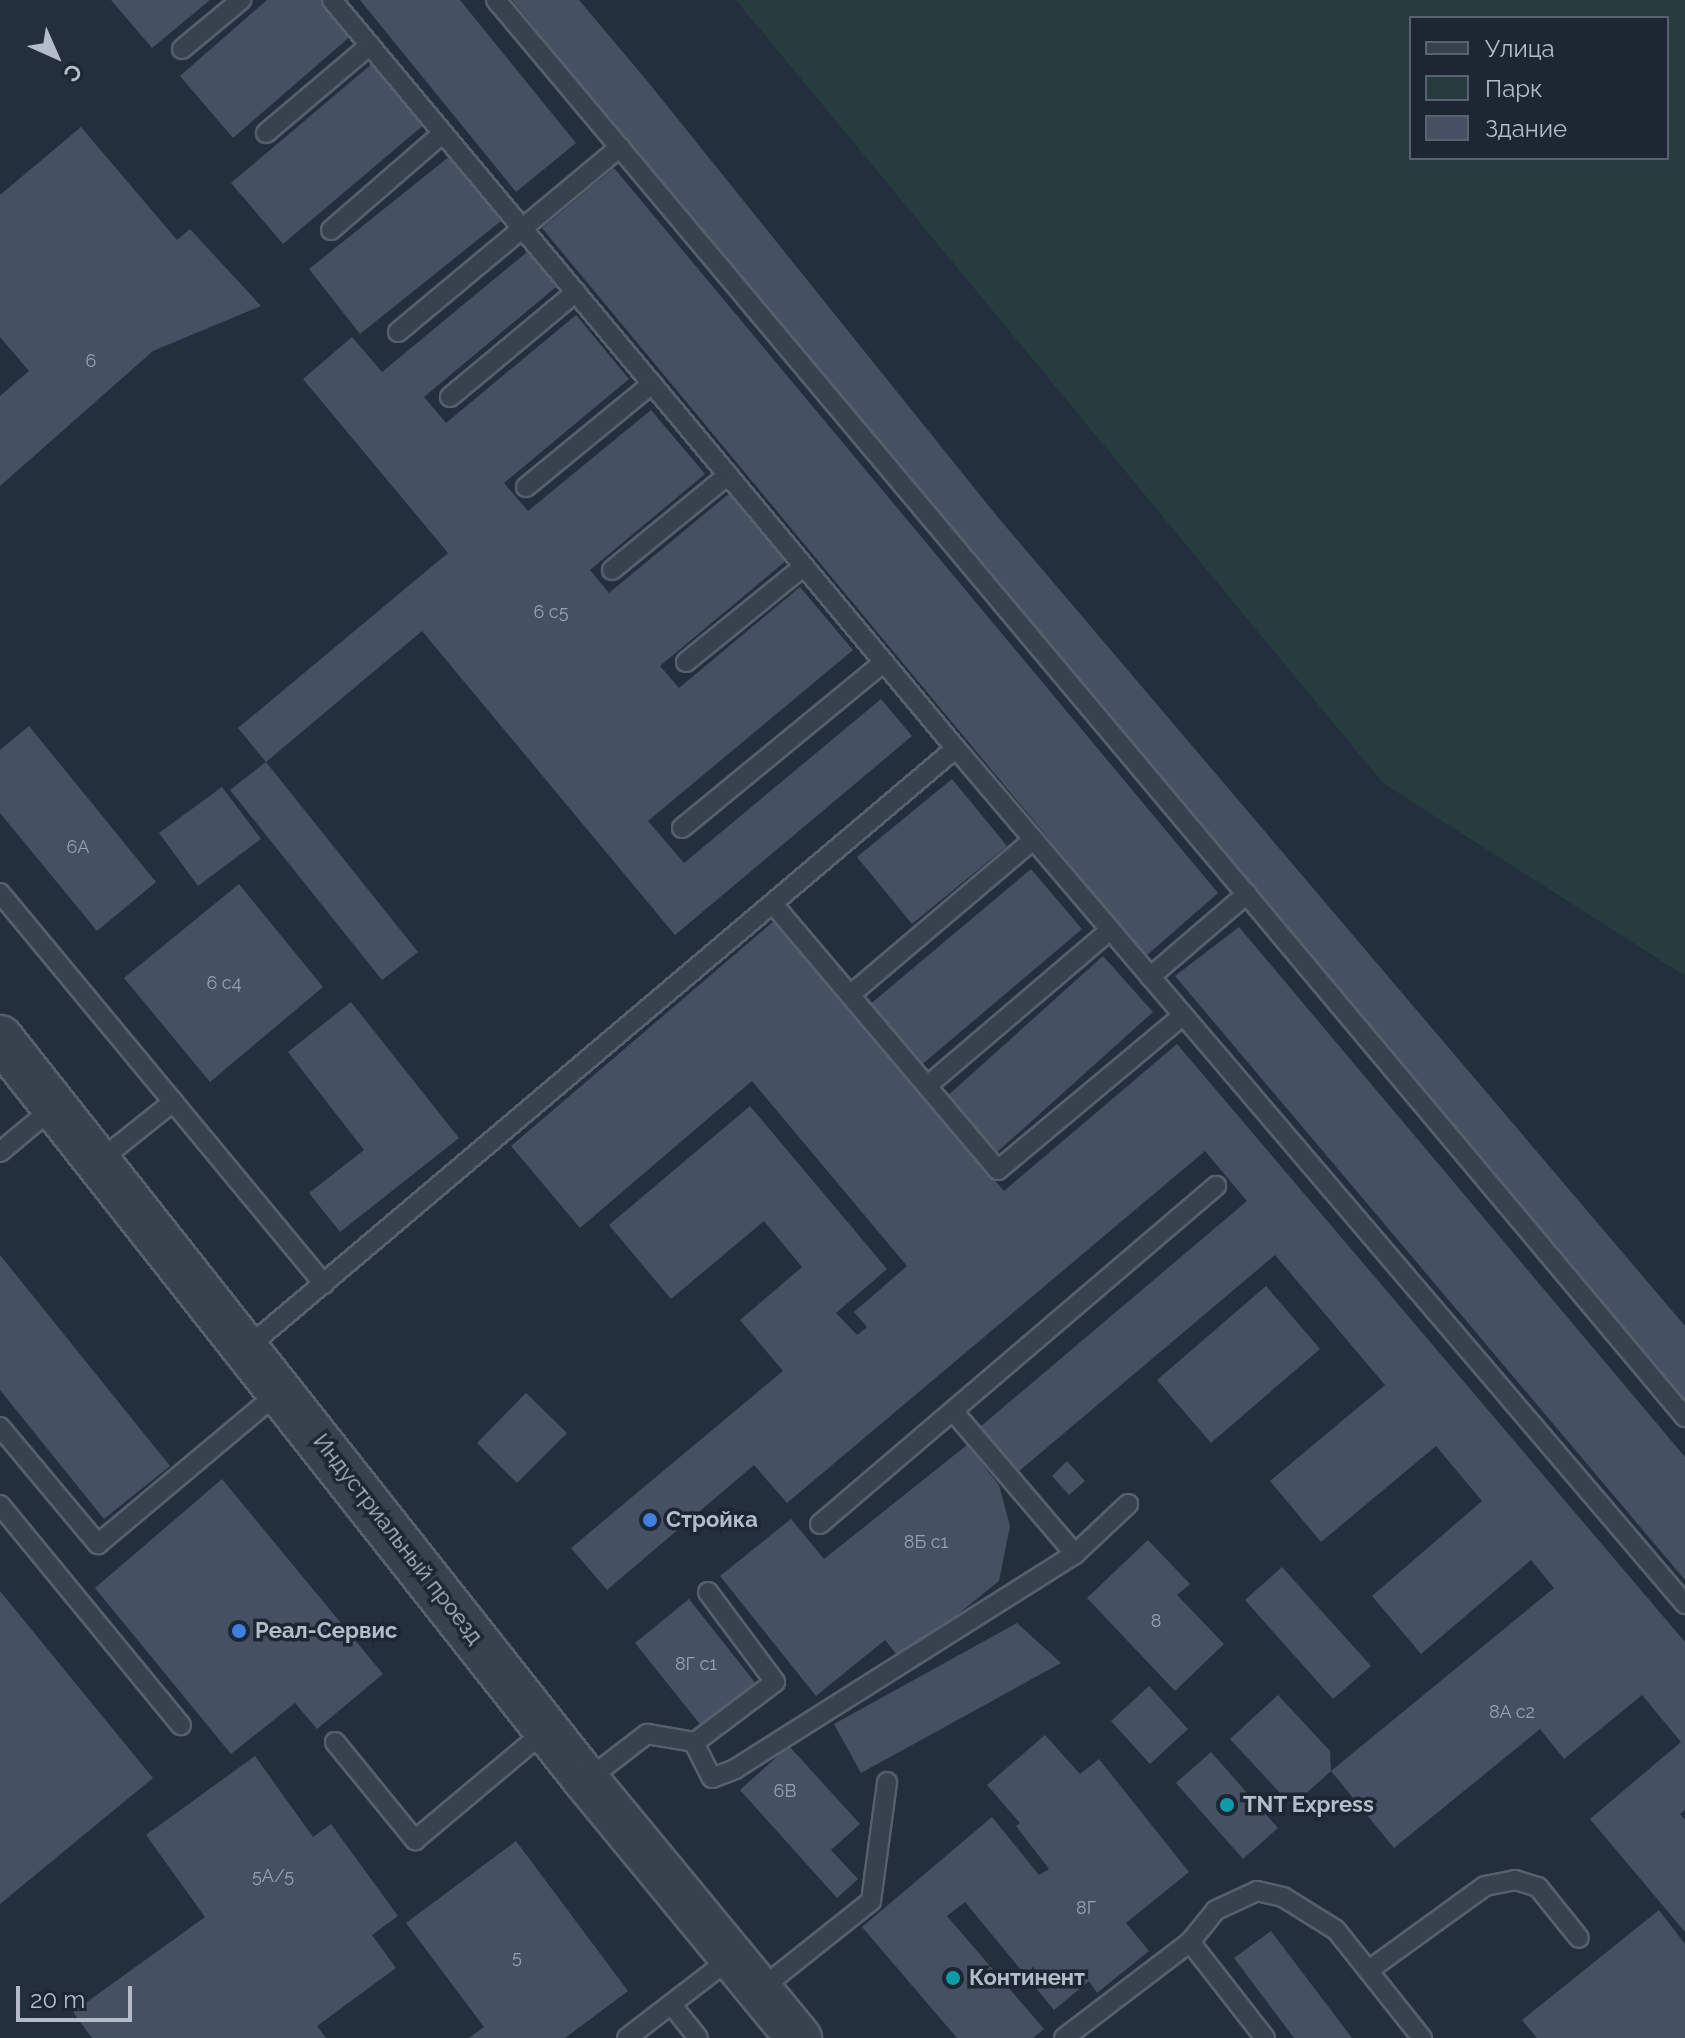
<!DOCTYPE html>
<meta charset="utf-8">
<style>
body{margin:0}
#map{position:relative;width:1685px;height:2038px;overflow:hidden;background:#242f3e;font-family:Raleway,sans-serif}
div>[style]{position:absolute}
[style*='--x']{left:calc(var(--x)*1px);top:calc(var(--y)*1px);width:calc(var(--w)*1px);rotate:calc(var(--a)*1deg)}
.green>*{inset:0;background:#263c3f}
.building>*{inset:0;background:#455162}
.roads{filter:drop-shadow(2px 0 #565f6c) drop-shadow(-2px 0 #565f6c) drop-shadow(0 2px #565f6c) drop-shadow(0 -2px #565f6c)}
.service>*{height:18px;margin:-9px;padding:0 9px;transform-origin:9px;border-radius:9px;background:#38414e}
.tertiary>*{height:44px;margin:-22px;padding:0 22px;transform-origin:22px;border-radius:22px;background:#38414e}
.dots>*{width:22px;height:22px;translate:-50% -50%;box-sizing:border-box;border:4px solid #1d2633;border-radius:50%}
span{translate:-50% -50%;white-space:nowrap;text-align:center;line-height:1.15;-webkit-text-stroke:7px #1d2633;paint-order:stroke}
.number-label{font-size:18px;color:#98a1af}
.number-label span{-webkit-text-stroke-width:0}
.poi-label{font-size:22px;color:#b4bcc9;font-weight:700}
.left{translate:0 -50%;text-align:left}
.street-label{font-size:22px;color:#b4bcc9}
.legend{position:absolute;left:1409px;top:16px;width:260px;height:144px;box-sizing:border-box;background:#1d2633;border:2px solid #59626f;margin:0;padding:10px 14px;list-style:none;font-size:24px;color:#b4bcc9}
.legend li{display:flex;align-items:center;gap:16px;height:40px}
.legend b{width:40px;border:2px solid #59626f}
.north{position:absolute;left:16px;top:16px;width:80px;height:80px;-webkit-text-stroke:6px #1d2633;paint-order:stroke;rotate:135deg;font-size:22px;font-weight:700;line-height:32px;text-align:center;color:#b4bcc9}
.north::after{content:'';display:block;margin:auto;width:28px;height:36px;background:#b4bcc9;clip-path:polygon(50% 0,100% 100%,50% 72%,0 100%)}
.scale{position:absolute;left:16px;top:1986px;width:116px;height:36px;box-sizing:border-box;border:4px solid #b4bcc9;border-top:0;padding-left:10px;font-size:24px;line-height:28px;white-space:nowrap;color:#b4bcc9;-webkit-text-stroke:6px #1d2633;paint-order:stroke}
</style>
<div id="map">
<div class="green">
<div style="clip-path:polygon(evenodd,736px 0,1685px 0,1685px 976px,1383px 783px,736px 0,1411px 18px,1667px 18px,1667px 158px,1411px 158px,1411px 18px)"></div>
</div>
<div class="building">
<div style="clip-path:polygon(111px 0,210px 0,152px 48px)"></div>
<div style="clip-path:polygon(267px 0,324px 0,353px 34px,233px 138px,180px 76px)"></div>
<div style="clip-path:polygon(360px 0,460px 0,576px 143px,516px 192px)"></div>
<div style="clip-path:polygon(512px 0,579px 0,648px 82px,996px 515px,1685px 1326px,1685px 1402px,792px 342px)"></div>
<div style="clip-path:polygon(374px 62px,426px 123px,283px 244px,231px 183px)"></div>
<div style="clip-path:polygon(81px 127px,177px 240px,190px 229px,261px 306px,153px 351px,0 486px,0 396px,29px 371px,0 337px,0 195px)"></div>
<div style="clip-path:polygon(450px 156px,501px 221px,360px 334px,309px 269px)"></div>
<div style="clip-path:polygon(614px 168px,1218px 893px,1146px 956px,542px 228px)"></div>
<div style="clip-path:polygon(527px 252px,556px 287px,424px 397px,446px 423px,576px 315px,629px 379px,504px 483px,528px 511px,651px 410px,705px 474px,590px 570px,609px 593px,731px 492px,787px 560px,660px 666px,679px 688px,800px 587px,853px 650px,648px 821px,684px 863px,881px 699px,912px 736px,675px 935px,422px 631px,266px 762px,238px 728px,448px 553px,303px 379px,352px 337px,382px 372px)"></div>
<div style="clip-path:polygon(29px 726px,156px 882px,97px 931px,0 813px,0 750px)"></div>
<div style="clip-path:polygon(266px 762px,418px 952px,382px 980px,230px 790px)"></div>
<div style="clip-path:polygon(952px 779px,1007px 846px,912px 924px,857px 857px)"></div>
<div style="clip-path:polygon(222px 787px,261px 839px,198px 886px,159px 833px)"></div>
<div style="clip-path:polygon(1031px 869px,1082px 929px,919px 1067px,868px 1006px)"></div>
<div style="clip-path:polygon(239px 884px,323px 987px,210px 1082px,124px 978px)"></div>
<div style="clip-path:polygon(774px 921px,1004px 1191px,1177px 1044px,1685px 1642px,1685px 1810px,1680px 1814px,1685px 1820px,1685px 1932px,1590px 1819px,1681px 1742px,1642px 1695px,1564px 1759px,1540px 1729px,1394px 1848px,1331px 1771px,1554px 1588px,1531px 1560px,1421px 1654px,1372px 1596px,1482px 1501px,1436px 1446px,1321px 1542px,1270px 1481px,1385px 1385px,1275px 1255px,1018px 1472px,980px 1427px,1247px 1201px,1205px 1151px,787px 1503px,754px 1465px,607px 1590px,571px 1548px,783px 1371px,740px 1320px,802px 1267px,764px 1221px,671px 1299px,609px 1225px,750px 1106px,887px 1269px,836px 1313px,857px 1335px,867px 1327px,854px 1312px,907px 1266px,752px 1081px,580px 1228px,511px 1146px)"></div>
<div style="clip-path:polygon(1239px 927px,1685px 1457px,1685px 1580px,1175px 976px)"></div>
<div style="clip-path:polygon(1103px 956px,1153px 1012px,995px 1154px,945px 1098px)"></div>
<div style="clip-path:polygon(351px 1002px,459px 1138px,340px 1232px,309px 1193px,364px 1150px,288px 1052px)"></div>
<div style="clip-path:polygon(0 1255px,170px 1466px,104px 1519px,0 1390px)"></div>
<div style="clip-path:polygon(1266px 1286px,1320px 1349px,1211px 1443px,1157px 1380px)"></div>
<div style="clip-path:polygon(526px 1393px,567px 1433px,517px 1483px,477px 1443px)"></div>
<div style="clip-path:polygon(967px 1445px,999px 1485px,1010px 1526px,999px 1581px,901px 1660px,885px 1640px,816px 1696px,720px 1576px,791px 1519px,824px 1559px)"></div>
<div style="clip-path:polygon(1067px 1461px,1085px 1481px,1069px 1495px,1052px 1476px)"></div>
<div style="clip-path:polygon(222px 1479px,383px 1674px,317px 1729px,295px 1703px,231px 1754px,95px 1588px)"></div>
<div style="clip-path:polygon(1148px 1540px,1190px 1584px,1177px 1595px,1224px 1644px,1175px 1691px,1087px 1598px)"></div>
<div style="clip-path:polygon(1282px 1567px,1371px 1666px,1333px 1699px,1245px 1600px)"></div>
<div style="clip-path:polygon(0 1591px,153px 1778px,0 1904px)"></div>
<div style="clip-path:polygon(689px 1599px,757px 1685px,703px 1728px,635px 1643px)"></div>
<div style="clip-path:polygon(1017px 1623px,1061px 1663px,861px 1773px,834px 1724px)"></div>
<div style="clip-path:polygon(1149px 1686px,1188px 1729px,1150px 1764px,1111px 1721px)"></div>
<div style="clip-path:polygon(1278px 1695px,1330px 1751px,1331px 1771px,1292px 1806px,1230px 1739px)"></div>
<div style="clip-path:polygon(1045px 1735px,1080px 1774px,1099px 1759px,1189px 1872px,1126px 1923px,1149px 1951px,1097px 1993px,1089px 1981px,1054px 2010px,965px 1902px,947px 1916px,1044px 2029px,1033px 2038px,957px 2038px,862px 1927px,992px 1817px,1039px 1875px,1049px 1869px,1016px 1826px,1020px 1823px,987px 1785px)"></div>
<div style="clip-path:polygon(789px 1746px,860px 1824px,831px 1850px,858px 1879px,837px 1898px,740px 1790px)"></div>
<div style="clip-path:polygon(1211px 1752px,1278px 1828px,1243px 1859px,1176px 1783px)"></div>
<div style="clip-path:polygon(255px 1756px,313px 1837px,331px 1824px,398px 1916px,372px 1935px,396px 1968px,317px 2026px,326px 2038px,92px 2038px,73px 2012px,205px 1917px,146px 1835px)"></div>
<div style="clip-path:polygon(516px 1841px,628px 1991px,565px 2038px,469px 2038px,484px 2027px,406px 1923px)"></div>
<div style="clip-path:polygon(1659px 1910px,1685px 1944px,1685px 2038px,1537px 2038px,1522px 2020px)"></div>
<div style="clip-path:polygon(1271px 1931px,1352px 2038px,1294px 2038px,1234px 1958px)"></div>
</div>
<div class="roads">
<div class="service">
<div style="--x:332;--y:0;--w:970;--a:50.19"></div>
<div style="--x:953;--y:745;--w:1129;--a:49.56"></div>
<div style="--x:496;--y:0;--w:1850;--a:50"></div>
<div style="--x:182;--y:49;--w:77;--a:-39.7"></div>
<div style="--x:266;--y:133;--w:136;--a:-40.2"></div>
<div style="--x:331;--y:230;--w:148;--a:-40.9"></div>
<div style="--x:398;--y:332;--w:289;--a:-39.8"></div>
<div style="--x:450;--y:397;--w:164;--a:-39.8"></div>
<div style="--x:526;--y:487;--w:163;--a:-39.3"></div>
<div style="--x:612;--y:570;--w:150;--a:-39.3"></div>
<div style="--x:686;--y:662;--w:152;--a:-39.1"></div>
<div style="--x:682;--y:828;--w:261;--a:-39.4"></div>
<div style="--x:0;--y:893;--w:508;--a:50.35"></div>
<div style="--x:773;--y:904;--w:348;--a:49.8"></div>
<div style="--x:998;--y:1170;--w:240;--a:-39.9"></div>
<div style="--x:1150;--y:977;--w:128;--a:-40.6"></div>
<div style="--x:850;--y:995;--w:240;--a:-40.3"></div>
<div style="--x:927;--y:1086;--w:240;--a:-40.4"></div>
<div style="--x:0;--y:1152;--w:72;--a:-39.9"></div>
<div style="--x:99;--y:1161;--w:95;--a:-38.6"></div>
<div style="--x:248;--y:1347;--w:927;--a:-40.23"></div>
<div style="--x:0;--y:1427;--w:153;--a:50.1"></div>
<div style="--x:98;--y:1544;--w:236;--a:-40"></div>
<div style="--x:0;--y:1505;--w:285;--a:50.6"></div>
<div style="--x:820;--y:1524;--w:521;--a:-40.48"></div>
<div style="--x:1075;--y:1554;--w:73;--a:-43.3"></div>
<div style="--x:708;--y:1592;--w:112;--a:53.3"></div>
<div style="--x:775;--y:1682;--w:101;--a:143"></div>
<div style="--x:694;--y:1743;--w:39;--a:63"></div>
<div style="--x:712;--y:1778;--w:25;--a:-21"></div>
<div style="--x:735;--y:1769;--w:402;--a:-32.3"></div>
<div style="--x:1075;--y:1554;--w:188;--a:-130.5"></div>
<div style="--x:335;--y:1742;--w:127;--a:50.8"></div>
<div style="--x:415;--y:1840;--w:171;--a:-40"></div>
<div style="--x:587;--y:1780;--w:76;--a:-37.5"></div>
<div style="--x:647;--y:1734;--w:49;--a:9.5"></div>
<div style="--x:1369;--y:1970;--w:143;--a:-35.9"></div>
<div style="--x:1485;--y:1886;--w:31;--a:-11"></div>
<div style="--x:1515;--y:1880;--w:24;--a:17"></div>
<div style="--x:1538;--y:1887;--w:65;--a:51.2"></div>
<div style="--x:758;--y:1991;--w:144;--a:-38.5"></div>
<div style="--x:871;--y:1901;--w:120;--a:-82.3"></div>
<div style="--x:671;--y:2004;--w:43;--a:51.5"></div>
<div style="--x:627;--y:2038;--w:131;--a:-37.6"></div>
<div style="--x:1064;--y:2038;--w:158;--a:-37.3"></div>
<div style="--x:1265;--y:2038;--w:122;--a:-128"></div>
<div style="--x:1190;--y:1942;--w:41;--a:-50.9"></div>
<div style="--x:1216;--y:1910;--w:45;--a:-24.9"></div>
<div style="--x:1257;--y:1891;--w:27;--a:13"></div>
<div style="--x:1283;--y:1897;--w:62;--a:31.9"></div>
<div style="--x:1336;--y:1930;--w:138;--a:51.5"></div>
</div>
<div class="tertiary">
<div style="--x:0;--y:1038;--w:945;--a:51.7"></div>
<div style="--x:586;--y:1780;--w:335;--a:50.5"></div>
</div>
</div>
<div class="dots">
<div style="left:650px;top:1520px;background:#3f7fe0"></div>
<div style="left:239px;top:1631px;background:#3f7fe0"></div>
<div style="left:1227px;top:1805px;background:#0f9aa8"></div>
<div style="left:953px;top:1978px;background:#0f9aa8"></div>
</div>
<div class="number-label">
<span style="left:91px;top:361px">6</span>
<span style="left:551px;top:612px">6 с5</span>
<span style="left:78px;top:847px">6А</span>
<span style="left:224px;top:983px">6 с4</span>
<span style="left:926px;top:1542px">8Б с1</span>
<span style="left:1156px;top:1621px">8</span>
<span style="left:696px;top:1664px">8Г с1</span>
<span style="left:1512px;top:1712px">8А с2</span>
<span style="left:785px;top:1791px">6В</span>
<span style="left:273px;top:1876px">5А/5</span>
<span style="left:1086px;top:1908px">8Г</span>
<span style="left:517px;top:1957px">5</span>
</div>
<div class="poi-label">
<span class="left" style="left:666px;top:1520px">Стройка</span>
<span class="left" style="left:255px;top:1631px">Реал-Сервис</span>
<span class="left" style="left:1243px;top:1805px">TNT Express</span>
<span class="left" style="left:969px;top:1978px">Континент</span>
</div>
<div class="street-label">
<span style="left:398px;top:1539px;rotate:52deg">Индустриальный проезд</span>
</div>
<ul class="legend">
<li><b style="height:10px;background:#38414e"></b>Улица</li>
<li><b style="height:22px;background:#263c3f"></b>Парк</li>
<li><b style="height:22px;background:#455162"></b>Здание</li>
</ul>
<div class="north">С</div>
<div class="scale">20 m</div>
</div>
